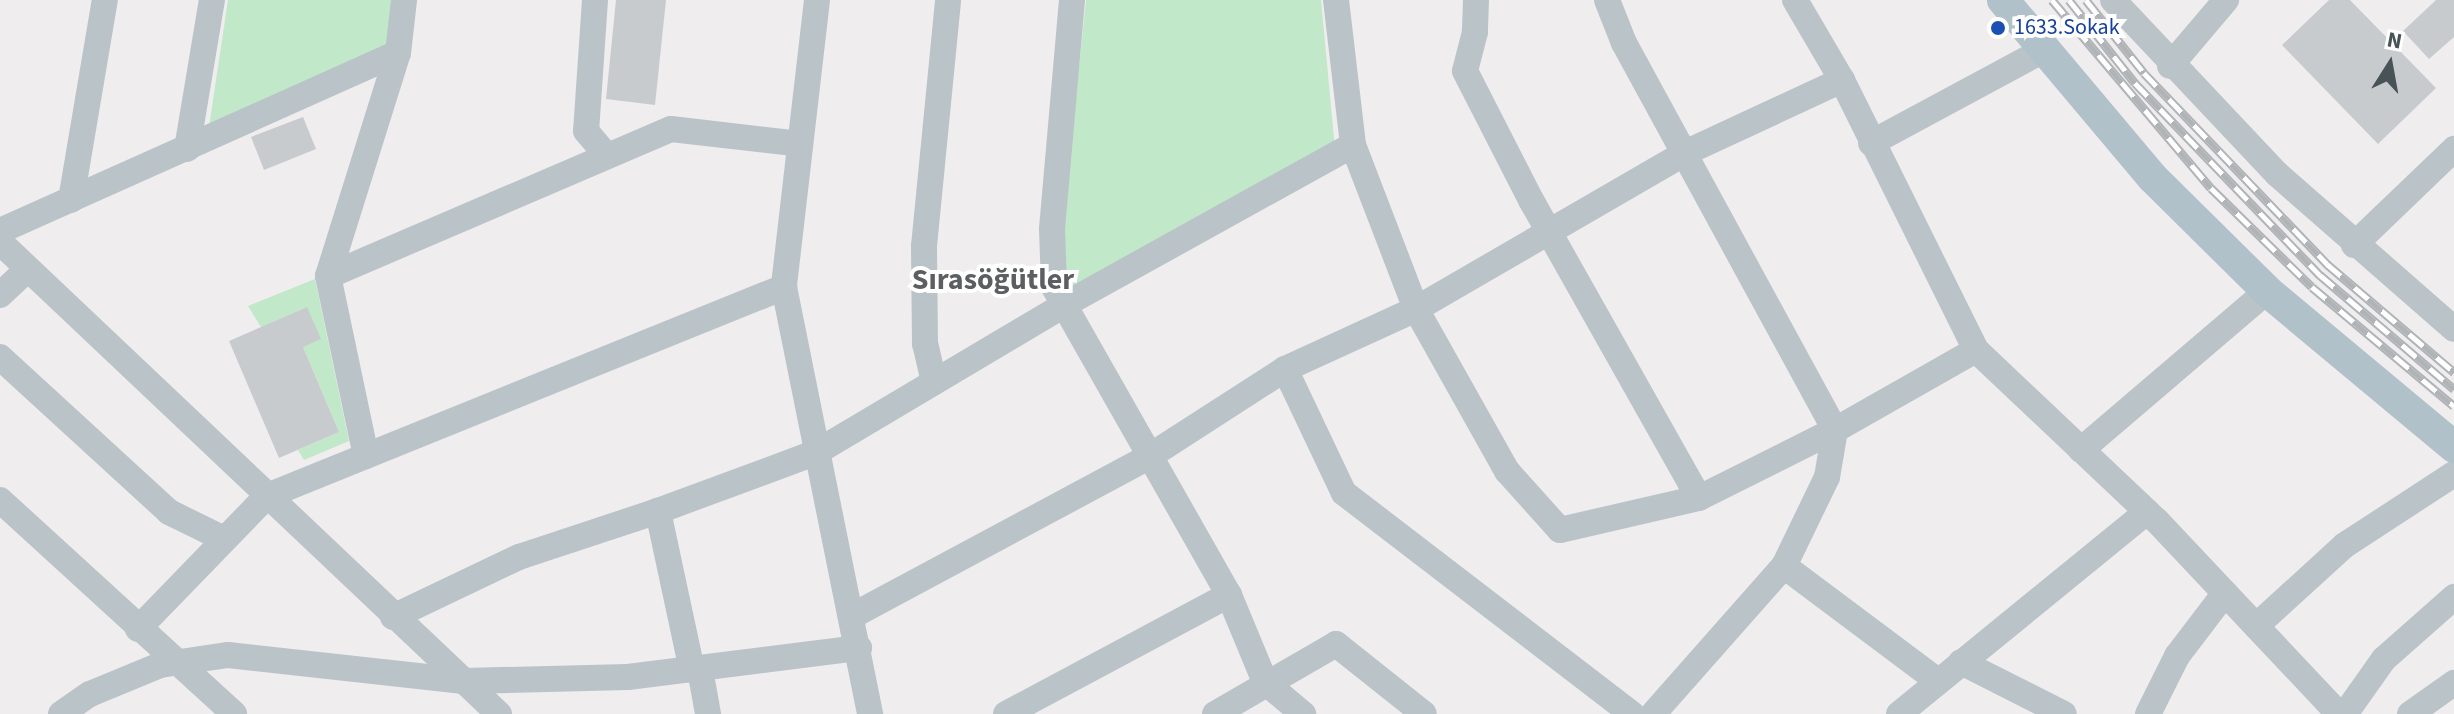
<!DOCTYPE html>
<meta charset="utf-8">
<style>
body{margin:0}
#map{position:relative;width:2454px;height:714px;overflow:hidden;background:#f0edee;font-family:"Source Sans 3",sans-serif}
div>[style]{position:absolute}
[style*='--x']{left:calc(var(--x)*1px);top:calc(var(--y)*1px);width:calc(var(--w)*1px);rotate:calc(var(--a)*1deg)}
.green>*{inset:0;background:#c1e8c9}
.building>*{inset:0;background:#c8cbce}
.minor>*{height:26px;margin:-13px;padding:0 13px;transform-origin:13px;border-radius:13px;background:#bac4c8}
.major>*{height:32px;margin:-16px;padding:0 16px;transform-origin:16px;border-radius:16px;background:#b0c1c9}
.rail>*{height:9px;margin-top:-4.5px;transform-origin:0;background:repeating-linear-gradient(90deg,#fff 0 18px,#b0b4b7 0 36px);box-sizing:border-box;border-block:2px solid #b0b4b7}
.dots>*{width:22px;height:22px;translate:-50% -50%;box-sizing:border-box;border:4px solid #fff;border-radius:50%}
span{translate:-50% -50%;white-space:nowrap;text-align:center;line-height:1.15;-webkit-text-stroke:8px #fff;paint-order:stroke}
.transit-label{font-size:22px;color:#164399}
.left{translate:0 -50%;text-align:left}
.district-label{font-size:30px;color:#5b5f61;font-weight:700}
.north{position:absolute;left:2350px;top:24px;width:80px;height:80px;-webkit-text-stroke:6px #fff;paint-order:stroke;rotate:11deg;font-size:22px;font-weight:700;line-height:32px;text-align:center;color:#485358}
.north::after{content:'';display:block;margin:auto;width:28px;height:36px;background:#485358;clip-path:polygon(50% 0,100% 100%,50% 72%,0 100%)}
</style>
<div id="map">
<div class="green">
<div style="clip-path:polygon(228px 0,393px 0,388px 48px,209px 127px)"></div>
<div style="clip-path:polygon(1086px 0,1321px 0,1335px 149px,1078px 290px,1065px 280px,1061px 243px)"></div>
<div style="clip-path:polygon(315px 279px,349px 441px,304px 460px,298px 450px,339px 432px,303px 347px,307px 307px,261px 327px,248px 306px)"></div>
</div>
<div class="building">
<div style="clip-path:polygon(616px 0,666px 0,655px 105px,606px 99px)"></div>
<div style="clip-path:polygon(2329px 0,2350px 0,2436px 88px,2378px 144px,2282px 45px)"></div>
<div style="clip-path:polygon(2436px 0,2454px 0,2454px 37px,2429px 59px,2403px 31px)"></div>
<div style="clip-path:polygon(303px 117px,316px 149px,264px 170px,251px 137px)"></div>
<div style="clip-path:polygon(307px 307px,321px 339px,303px 347px,339px 432px,279px 458px,229px 341px)"></div>
</div>
<div class="minor">
<div style="--x:595;--y:0;--w:131;--a:93.9"></div>
<div style="--x:586;--y:131;--w:31;--a:50"></div>
<div style="--x:817;--y:0;--w:289;--a:96.6"></div>
<div style="--x:784;--y:287;--w:436;--a:78.6"></div>
<div style="--x:1072;--y:0;--w:230;--a:95"></div>
<div style="--x:1052;--y:229;--w:58;--a:88"></div>
<div style="--x:1054;--y:287;--w:354;--a:60.4"></div>
<div style="--x:1229;--y:595;--w:94;--a:67.5"></div>
<div style="--x:1265;--y:682;--w:50;--a:40.1"></div>
<div style="--x:1336;--y:0;--w:146;--a:83.3"></div>
<div style="--x:1353;--y:145;--w:176;--a:69"></div>
<div style="--x:1416;--y:309;--w:186;--a:60.7"></div>
<div style="--x:1507;--y:471;--w:79;--a:48.1"></div>
<div style="--x:1560;--y:530;--w:143;--a:-13"></div>
<div style="--x:1699;--y:498;--w:152;--a:-26.6"></div>
<div style="--x:1835;--y:430;--w:441;--a:-118.6"></div>
<div style="--x:1624;--y:43;--w:46;--a:-111.6"></div>
<div style="--x:1476;--y:0;--w:32;--a:92"></div>
<div style="--x:1475;--y:32;--w:40;--a:104.4"></div>
<div style="--x:1465;--y:71;--w:145;--a:62.9"></div>
<div style="--x:1531;--y:200;--w:342;--a:60.6"></div>
<div style="--x:1795;--y:0;--w:93;--a:59.6"></div>
<div style="--x:1842;--y:80;--w:301;--a:63.6"></div>
<div style="--x:1976;--y:350;--w:249;--a:43.4"></div>
<div style="--x:2157;--y:521;--w:265;--a:46.7"></div>
<div style="--x:2113;--y:0;--w:239;--a:46.7"></div>
<div style="--x:2277;--y:174;--w:235;--a:41.2"></div>
<div style="--x:2170;--y:66;--w:87;--a:-49.7"></div>
<div style="--x:1871;--y:143;--w:196;--a:-28.3"></div>
<div style="--x:187;--y:149;--w:151;--a:-80.5"></div>
<div style="--x:71;--y:200;--w:203;--a:-80.4"></div>
<div style="--x:0;--y:231;--w:436;--a:-24.1"></div>
<div style="--x:0;--y:242;--w:687;--a:43.41"></div>
<div style="--x:2354;--y:245;--w:139;--a:-43.8"></div>
<div style="--x:328;--y:276;--w:373;--a:-23.2"></div>
<div style="--x:671;--y:129;--w:130;--a:6.6"></div>
<div style="--x:0;--y:295;--w:38;--a:-43"></div>
<div style="--x:0;--y:357;--w:229;--a:42.5"></div>
<div style="--x:169;--y:512;--w:61;--a:26.1"></div>
<div style="--x:1285;--y:369;--w:137;--a:64.6"></div>
<div style="--x:1344;--y:493;--w:363;--a:37.5"></div>
<div style="--x:934;--y:382;--w:39;--a:-103"></div>
<div style="--x:925;--y:344;--w:98;--a:-90.6"></div>
<div style="--x:924;--y:246;--w:247;--a:-84.4"></div>
<div style="--x:2081;--y:450;--w:245;--a:-40.5"></div>
<div style="--x:366;--y:456;--w:184;--a:-101.9"></div>
<div style="--x:328;--y:276;--w:234;--a:-72.6"></div>
<div style="--x:398;--y:53;--w:53;--a:-83.5"></div>
<div style="--x:0;--y:500;--w:317;--a:42.4"></div>
<div style="--x:1784;--y:566;--w:192;--a:36.8"></div>
<div style="--x:852;--y:616;--w:338;--a:-28.2"></div>
<div style="--x:1150;--y:456;--w:161;--a:-32.8"></div>
<div style="--x:1285;--y:369;--w:144;--a:-24.6"></div>
<div style="--x:1416;--y:309;--w:313;--a:-30.1"></div>
<div style="--x:1687;--y:152;--w:171;--a:-24.9"></div>
<div style="--x:393;--y:617;--w:140;--a:-25.5"></div>
<div style="--x:519;--y:557;--w:146;--a:-18.3"></div>
<div style="--x:2256;--y:626;--w:120;--a:-42.3"></div>
<div style="--x:2345;--y:545;--w:130;--a:-33.1"></div>
<div style="--x:138;--y:629;--w:185;--a:-45.9"></div>
<div style="--x:267;--y:496;--w:558;--a:-22.01"></div>
<div style="--x:1961;--y:662;--w:115;--a:26.8"></div>
<div style="--x:700;--y:669;--w:46;--a:79.9"></div>
<div style="--x:692;--y:670;--w:163;--a:-102.1"></div>
<div style="--x:658;--y:511;--w:167;--a:-20.3"></div>
<div style="--x:815;--y:453;--w:290;--a:-30.7"></div>
<div style="--x:1064;--y:305;--w:330;--a:-29"></div>
<div style="--x:61;--y:714;--w:35;--a:-35"></div>
<div style="--x:90;--y:694;--w:76;--a:-22.5"></div>
<div style="--x:160;--y:665;--w:69;--a:-8.4"></div>
<div style="--x:228;--y:655;--w:237;--a:6.3"></div>
<div style="--x:464;--y:681;--w:164;--a:-1.4"></div>
<div style="--x:628;--y:677;--w:233;--a:-7.2"></div>
<div style="--x:1006;--y:714;--w:253;--a:-28.1"></div>
<div style="--x:1215;--y:714;--w:140;--a:-30"></div>
<div style="--x:1336;--y:644;--w:112;--a:38.5"></div>
<div style="--x:1653;--y:714;--w:198;--a:-48.5"></div>
<div style="--x:1784;--y:566;--w:99;--a:-64.2"></div>
<div style="--x:1827;--y:477;--w:48;--a:-80.3"></div>
<div style="--x:1835;--y:430;--w:162;--a:-29.6"></div>
<div style="--x:1899;--y:714;--w:320;--a:-39.2"></div>
<div style="--x:2148;--y:714;--w:65;--a:-63.4"></div>
<div style="--x:2177;--y:656;--w:79;--a:-52.7"></div>
<div style="--x:2345;--y:714;--w:67;--a:-54.7"></div>
<div style="--x:2384;--y:659;--w:94;--a:-41.5"></div>
<div style="--x:2410;--y:714;--w:54;--a:-35.2"></div>
</div>
<div class="major">
<div style="--x:2003;--y:0;--w:233;--a:49.9"></div>
<div style="--x:2153;--y:178;--w:161;--a:44.7"></div>
<div style="--x:2267;--y:291;--w:244;--a:39.8"></div>
</div>
<div class="rail">
<div style="--x:2052;--y:0;--w:246;--a:49.8"></div>
<div style="--x:2211;--y:188;--w:141;--a:44.4"></div>
<div style="--x:2312;--y:287;--w:185;--a:40"></div>
<div style="--x:2069;--y:0;--w:106;--a:51.5"></div>
<div style="--x:2135;--y:83;--w:267;--a:46.1"></div>
<div style="--x:2320;--y:275;--w:176;--a:40.4"></div>
<div style="--x:2086;--y:0;--w:93;--a:51.5"></div>
<div style="--x:2144;--y:73;--w:265;--a:46.2"></div>
<div style="--x:2327;--y:264;--w:167;--a:40.4"></div>
</div>
<div class="dots">
<div style="left:1998px;top:28px;background:#1a4fb4"></div>
</div>
<div class="transit-label">
<span class="left" style="left:2014px;top:28px">1633.Sokak</span>
</div>
<div class="district-label">
<span style="left:993px;top:280px">Sırasöğütler</span>
</div>
<div class="north">N</div>
</div>
